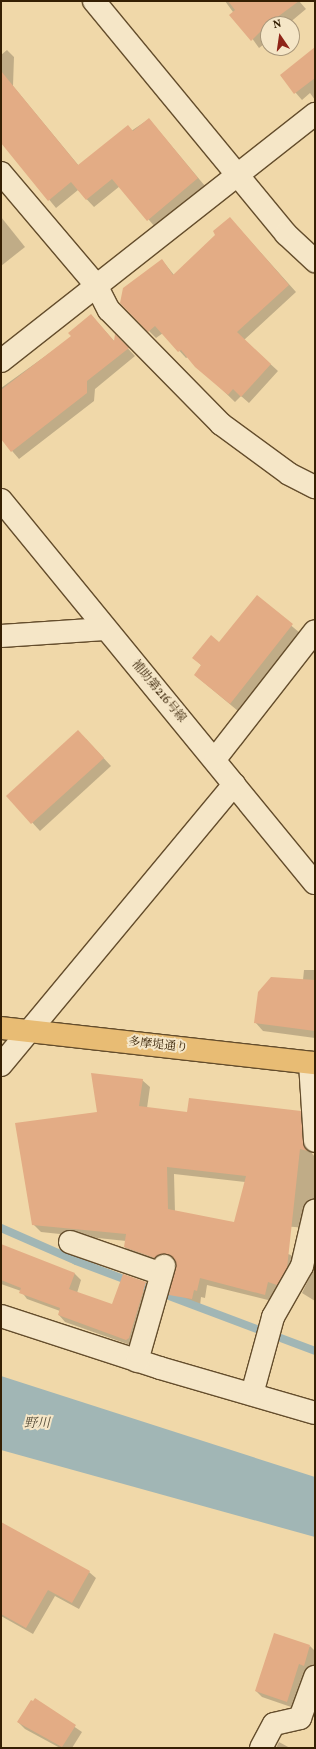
<!DOCTYPE html>
<meta charset="utf-8">
<style>
body{margin:0}
#map{position:relative;width:316px;height:1749px;overflow:hidden;background:#f0d8a9;font-family:Vollkorn,"Noto Serif JP",serif}
div>[style]{position:absolute}
[style*='--x']{left:calc(var(--x)*1px);top:calc(var(--y)*1px);width:calc(var(--w)*1px);rotate:calc(var(--a)*1deg)}
.water>*{inset:0;background:#a1b6b5}
.shadow>*{inset:0;background:#0003}
.stream>*{height:8px;margin:-4px;padding:0 4px;transform-origin:4px;border-radius:4px;background:#a1b6b5}
.building>*{inset:0;background:#e3ac85}
.roads{filter:drop-shadow(1px 0 #644d2c) drop-shadow(-1px 0 #644d2c) drop-shadow(0 1px #644d2c) drop-shadow(0 -1px #644d2c)}
.minor>*{height:22px;margin:-11px;padding:0 11px;transform-origin:11px;border-radius:11px;background:#f5e6c7}
.major>*{height:22px;margin:-11px;padding:0 11px;transform-origin:11px;border-radius:11px;background:#e8bc74}
span{translate:-50% -50%;white-space:nowrap;text-align:center;line-height:1.15;-webkit-text-stroke:4px #f5e6c7;paint-order:stroke}
.street-label{font-size:12px;color:#351f03}
.water-label{font-size:13px;color:#554c38;font-style:italic}
.frame{position:absolute;inset:0;border:2px solid #351f03;pointer-events:none}
.north{position:absolute;left:260px;top:16px;width:40px;height:40px;box-sizing:border-box;background:#f5e6c7;border:1px solid #a89679;border-radius:50%;rotate:347deg;font-size:11px;font-weight:700;line-height:16px;text-align:center;color:#351f03}
.north::after{content:'';display:block;margin:auto;width:14px;height:18px;background:#8f2418;clip-path:polygon(50% 0,100% 100%,50% 72%,0 100%)}
</style>
<div id="map">
<div class="water">
<div style="clip-path:polygon(1px 1376px,315px 1477px,315px 1537px,1px 1450px)"></div>
</div>
<div class="shadow">
<div style="clip-path:polygon(225px 1px,299px 1px,306px 9px,288px 24px,268px 24px,268px 41px,259px 48px)"></div>
<div style="clip-path:polygon(315px 48px,315px 100px,310px 93px,302px 100px,281px 76px)"></div>
<div style="clip-path:polygon(7px 50px,14px 57px,13px 86px,79px 166px,149px 119px,205px 186px,155px 227px,120px 186px,94px 207px,78px 190px,56px 208px,1px 141px,1px 55px)"></div>
<div style="clip-path:polygon(1px 217px,25px 247px,1px 266px)"></div>
<div style="clip-path:polygon(237px 226px,296px 292px,244px 340px,278px 371px,249px 403px,241px 396px,235px 402px,188px 357px,186px 358px,163px 333px,156px 338px,149px 331px,162px 260px,174px 275px)"></div>
<div style="clip-path:polygon(91px 315px,115px 342px,116px 336px,135px 356px,95px 389px,94px 401px,19px 459px,1px 438px,1px 388px,72px 337px)"></div>
<div style="clip-path:polygon(257px 597px,300px 633px,238px 711px,195px 675px,202px 666px,194px 658px,220px 643px)"></div>
<div style="clip-path:polygon(86px 739px,111px 766px,40px 831px,8px 796px)"></div>
<div style="clip-path:polygon(304px 970px,315px 970px,315px 1038px,263px 1031px,255px 1022px,303px 980px)"></div>
<div style="clip-path:polygon(142px 1080px,150px 1087px,147px 1108px,188px 1113px,300px 1112px,308px 1120px,310px 1151px,315px 1157px,315px 1208px,307px 1228px,244px 1223px,245px 1182px,174px 1174px,175px 1212px,196px 1225px,291px 1255px,299px 1262px,284px 1292px,276px 1289px,272px 1301px,207px 1285px,205px 1298px,201px 1297px,200px 1306px,177px 1302px,170px 1294px,177px 1269px,175px 1263px,169px 1261px,163px 1265px,132px 1255px,125px 1247px,126px 1241px,41px 1232px,33px 1224px,98px 1113px)"></div>
<div style="clip-path:polygon(1px 1245px,75px 1274px,81px 1280px,77px 1293px,113px 1306px,124px 1275px,146px 1283px,152px 1289px,133px 1346px,65px 1322px,59px 1315px,60px 1311px,27px 1299px,21px 1291px,1px 1284px)"></div>
<div style="clip-path:polygon(315px 1266px,315px 1301px,302px 1293px)"></div>
<div style="clip-path:polygon(1px 1523px,89px 1572px,96px 1578px,79px 1609px,55px 1596px,33px 1634px,1px 1616px)"></div>
<div style="clip-path:polygon(310px 1646px,315px 1651px,315px 1673px,294px 1708px,262px 1697px,256px 1691px)"></div>
<div style="clip-path:polygon(35px 1700px,82px 1732px,72px 1748px,60px 1748px,25px 1729px,18px 1722px)"></div>
<div style="clip-path:polygon(279px 1742px,290px 1748px,276px 1748px)"></div>
</div>
<div class="stream">
<div style="--x:1;--y:1228;--w:82;--a:23.7"></div>
<div style="--x:76;--y:1261;--w:255;--a:20.6"></div>
</div>
<div class="building">
<div style="clip-path:polygon(228px 1px,299px 1px,268px 24px,251px 41px,229px 15px,235px 10px)"></div>
<div style="clip-path:polygon(315px 47px,315px 78px,294px 94px,280px 75px)"></div>
<div style="clip-path:polygon(1px 71px,78px 165px,128px 125px,133px 131px,149px 118px,198px 178px,147px 221px,112px 179px,86px 200px,71px 182px,48px 201px,1px 143px)"></div>
<div style="clip-path:polygon(230px 217px,289px 285px,237px 332px,271px 364px,241px 397px,233px 389px,228px 395px,195px 367px,181px 350px,178px 352px,155px 326px,148px 332px,120px 303px,123px 288px,162px 259px,173px 275px,215px 235px,213px 231px)"></div>
<div style="clip-path:polygon(91px 314px,114px 341px,115px 334px,129px 348px,87px 381px,87px 393px,11px 452px,1px 439px,1px 390px,71px 336px,68px 333px)"></div>
<div style="clip-path:polygon(257px 595px,293px 624px,230px 704px,194px 675px,201px 665px,192px 658px,211px 635px,219px 642px)"></div>
<div style="clip-path:polygon(78px 730px,104px 758px,31px 824px,6px 796px)"></div>
<div style="clip-path:polygon(271px 977px,315px 980px,315px 1031px,254px 1023px,258px 992px)"></div>
<div style="clip-path:polygon(evenodd,91px 1073px,143px 1079px,139px 1106px,187px 1112px,189px 1098px,301px 1111px,303px 1142px,308px 1151px,300px 1149px,287px 1268px,277px 1285px,268px 1282px,265px 1295px,200px 1278px,197px 1291px,194px 1290px,192px 1299px,169px 1295px,176px 1263px,168px 1254px,161px 1254px,155px 1258px,124px 1247px,126px 1234px,32px 1225px,15px 1123px,97px 1112px,91px 1073px,167px 1167px,246px 1176px,234px 1222px,168px 1209px,167px 1167px)"></div>
<div style="clip-path:polygon(1px 1244px,75px 1273px,69px 1289px,112px 1304px,123px 1274px,146px 1282px,129px 1338px,126px 1340px,58px 1315px,60px 1308px,19px 1293px,21px 1288px,1px 1280px)"></div>
<div style="clip-path:polygon(1px 1522px,90px 1571px,72px 1603px,48px 1590px,26px 1628px,1px 1614px)"></div>
<div style="clip-path:polygon(274px 1633px,310px 1645px,304px 1666px,299px 1664px,287px 1702px,255px 1691px)"></div>
<div style="clip-path:polygon(35px 1698px,76px 1725px,62px 1747px,17px 1722px,31px 1700px,33px 1701px)"></div>
</div>
<div class="roads">
<div class="minor">
<div style="--x:94;--y:1;--w:302;--a:50.5"></div>
<div style="--x:286;--y:234;--w:40;--a:43"></div>
<div style="--x:1;--y:173;--w:147;--a:49.7"></div>
<div style="--x:96;--y:285;--w:28;--a:63"></div>
<div style="--x:109;--y:310;--w:160;--a:45.5"></div>
<div style="--x:221;--y:424;--w:84;--a:36.3"></div>
<div style="--x:289;--y:474;--w:29;--a:27"></div>
<div style="--x:1;--y:361;--w:400;--a:-38.2"></div>
<div style="--x:1;--y:500;--w:495;--a:50.7"></div>
<div style="--x:1;--y:636;--w:104;--a:-3.9"></div>
<div style="--x:215;--y:759;--w:162;--a:-52"></div>
<div style="--x:310;--y:1063;--w:78;--a:86.3"></div>
<div style="--x:1;--y:1065;--w:365;--a:-50.3"></div>
<div style="--x:70;--y:1242;--w:97;--a:19.2"></div>
<div style="--x:1;--y:1316;--w:167;--a:18.1"></div>
<div style="--x:160;--y:1368;--w:161;--a:16.2"></div>
<div style="--x:137;--y:1361;--w:99;--a:-74.1"></div>
<div style="--x:252;--y:1394;--w:80;--a:-74.7"></div>
<div style="--x:273;--y:1317;--w:59;--a:-60.4"></div>
<div style="--x:302;--y:1266;--w:57;--a:-76.9"></div>
<div style="--x:261;--y:1748;--w:27;--a:-62"></div>
<div style="--x:274;--y:1724;--w:27;--a:-13"></div>
<div style="--x:300;--y:1718;--w:44;--a:-69.9"></div>
</div>
<div class="major">
<div style="--x:1;--y:1028;--w:316;--a:6.4"></div>
</div>
</div>
<div class="street-label">
<span style="left:158px;top:692px;rotate:50deg">補助第216号線</span>
<span style="left:158px;top:1046px;rotate:6deg">多摩堤通り</span>
</div>
<div class="water-label">
<span style="left:37px;top:1424px">野川</span>
</div>
<div class="frame"></div>
<div class="north">N</div>
</div>
